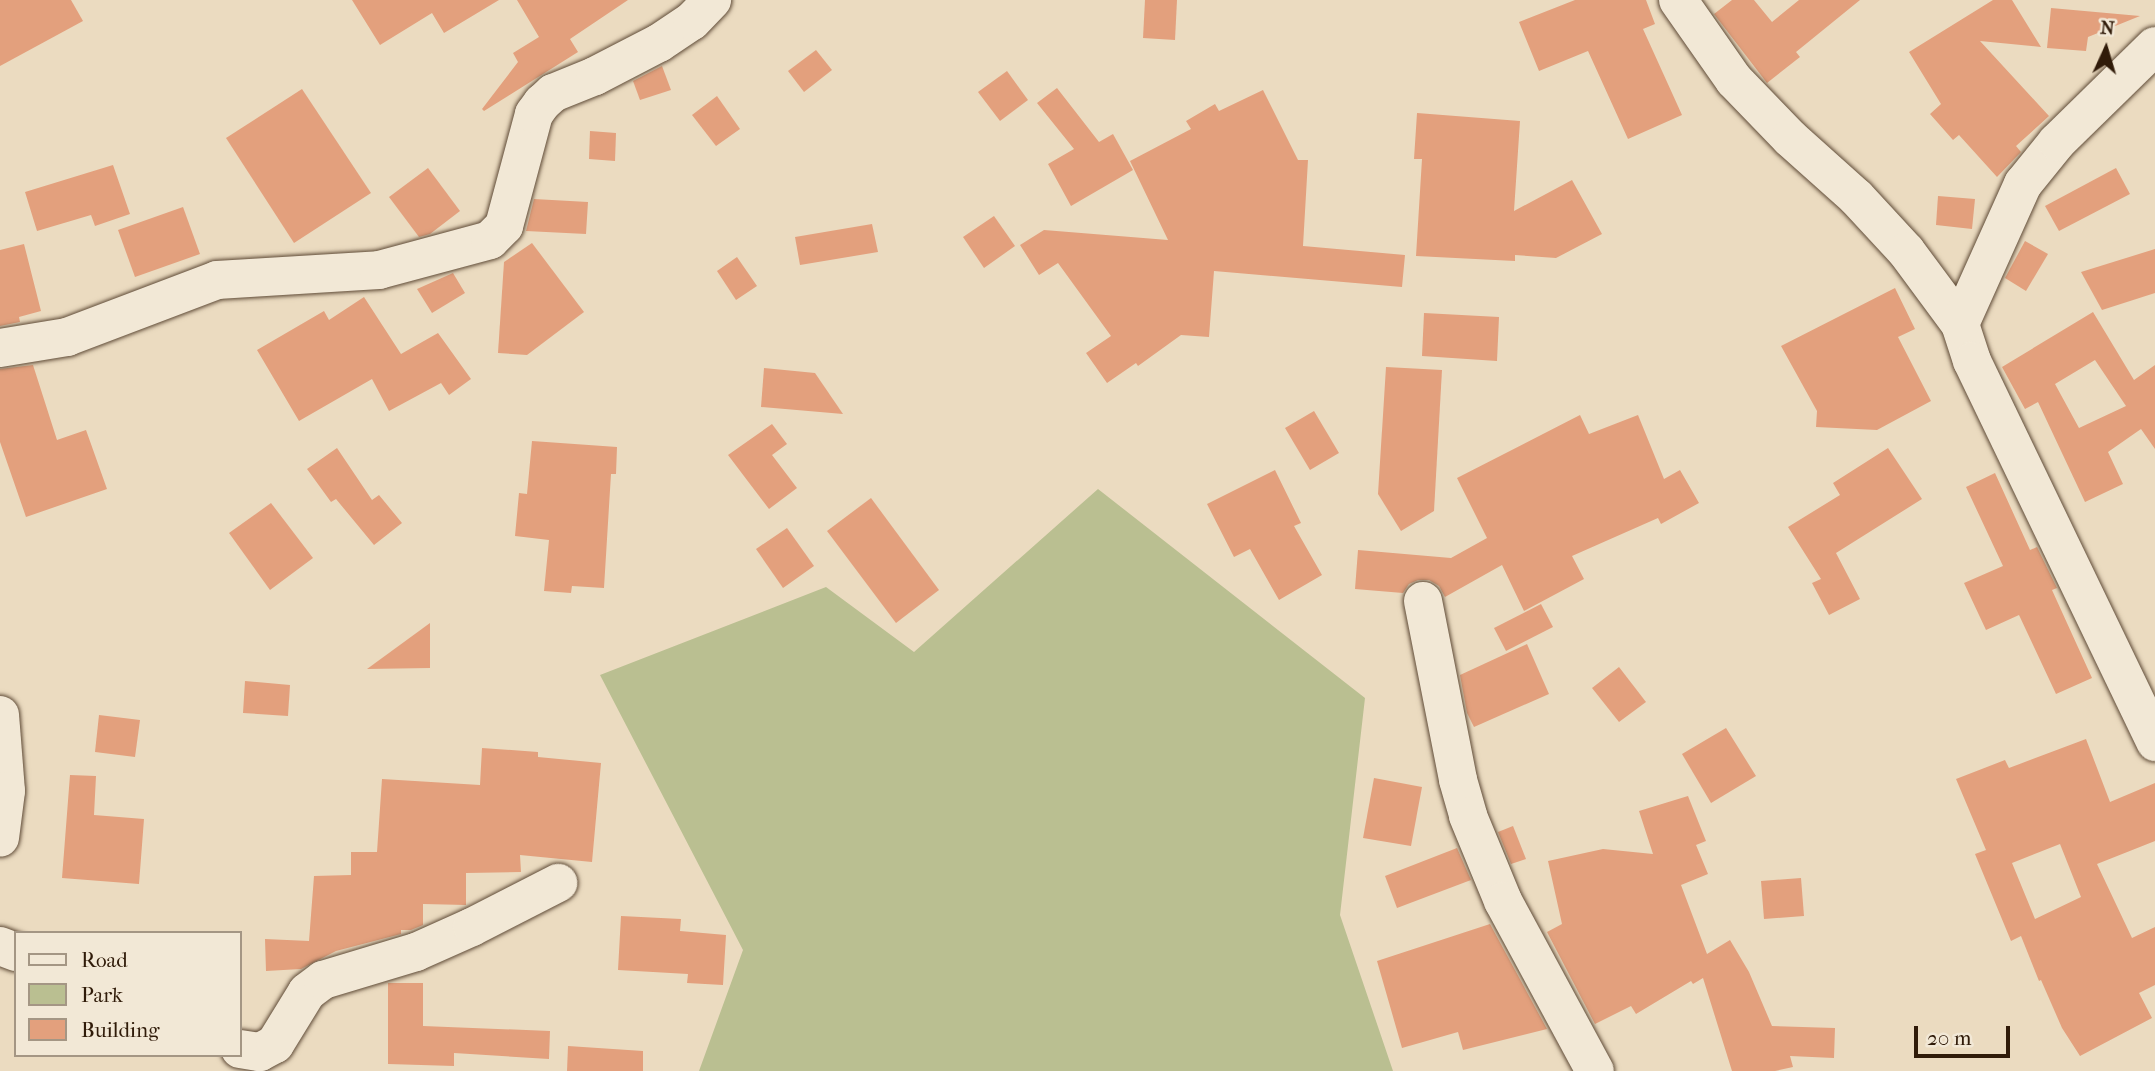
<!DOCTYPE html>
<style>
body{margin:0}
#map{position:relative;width:2155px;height:1071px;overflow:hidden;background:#ebdbc0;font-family:"IM FELL French Canon",serif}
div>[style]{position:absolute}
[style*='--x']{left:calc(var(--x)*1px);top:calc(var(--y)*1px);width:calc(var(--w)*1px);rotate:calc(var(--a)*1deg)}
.green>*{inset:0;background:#babf91}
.building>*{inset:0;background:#e3a07d}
.roads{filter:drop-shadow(0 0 2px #5f4b37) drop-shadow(0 0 2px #5f4b37)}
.minor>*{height:38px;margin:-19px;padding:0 19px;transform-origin:19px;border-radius:19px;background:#f2e8d6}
span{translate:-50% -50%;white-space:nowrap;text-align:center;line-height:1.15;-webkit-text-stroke:5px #f2e8d6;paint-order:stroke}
.legend{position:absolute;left:14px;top:931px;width:228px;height:126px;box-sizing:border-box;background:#f2e8d6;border:2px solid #a49684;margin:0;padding:9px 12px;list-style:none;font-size:21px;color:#301b09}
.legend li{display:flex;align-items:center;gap:14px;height:35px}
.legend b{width:35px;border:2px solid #a49684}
.north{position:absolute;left:2071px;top:14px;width:70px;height:70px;-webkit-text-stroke:5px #f2e8d6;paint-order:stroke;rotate:4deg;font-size:19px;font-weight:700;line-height:28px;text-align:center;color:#301b09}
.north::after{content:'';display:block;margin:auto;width:24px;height:32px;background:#301b09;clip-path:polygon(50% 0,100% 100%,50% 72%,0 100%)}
.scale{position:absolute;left:1914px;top:1026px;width:96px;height:32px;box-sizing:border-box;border:4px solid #301b09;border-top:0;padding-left:9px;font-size:21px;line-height:24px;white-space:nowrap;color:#301b09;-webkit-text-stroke:5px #f2e8d6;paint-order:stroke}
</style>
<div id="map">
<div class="green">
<div style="clip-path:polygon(1098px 489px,1365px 698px,1340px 915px,1393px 1071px,699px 1071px,743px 950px,600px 675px,826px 587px,914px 652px)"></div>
</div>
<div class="building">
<div style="clip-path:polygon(0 0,71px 0,83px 21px,0 66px)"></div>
<div style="clip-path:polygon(352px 0,499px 0,444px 33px,432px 13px,380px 45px)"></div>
<div style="clip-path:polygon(517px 0,628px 0,570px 39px,578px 52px,484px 111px,482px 109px,518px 62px,513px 53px,539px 37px)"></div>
<div style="clip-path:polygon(1145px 0,1177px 0,1175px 40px,1143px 38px)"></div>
<div style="clip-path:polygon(1575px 0,1646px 0,1655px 24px,1643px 29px,1682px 115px,1628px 139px,1588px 51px,1539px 71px,1519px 22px)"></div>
<div style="clip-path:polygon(1732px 0,1754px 0,1772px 22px,1799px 0,1860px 0,1796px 52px,1800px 57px,1767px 83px,1714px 14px)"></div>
<div style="clip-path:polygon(1993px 0,2012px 0,2041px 47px,1980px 41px,2049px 116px,2016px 146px,2021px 152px,1997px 177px,1959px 135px,1953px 140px,1930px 114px,1941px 104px,1909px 52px)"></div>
<div style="clip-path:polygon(2051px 8px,2140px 16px,2088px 37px,2086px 51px,2047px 48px)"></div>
<div style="clip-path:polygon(816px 50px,832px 70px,804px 92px,788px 71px)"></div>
<div style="clip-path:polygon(662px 66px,671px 90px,640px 100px,633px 81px)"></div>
<div style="clip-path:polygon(1007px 71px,1028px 100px,1000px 121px,978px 92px)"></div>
<div style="clip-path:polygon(1057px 88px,1099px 142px,1113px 134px,1133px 170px,1071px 206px,1048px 164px,1074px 149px,1037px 103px)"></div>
<div style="clip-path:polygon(302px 89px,371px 193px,294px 243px,226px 138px)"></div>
<div style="clip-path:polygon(1263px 90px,1298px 160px,1308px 160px,1303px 246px,1405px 255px,1402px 287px,1214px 271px,1209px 337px,1181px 335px,1138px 366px,1136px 363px,1107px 383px,1086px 353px,1111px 336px,1058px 263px,1039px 275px,1020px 245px,1044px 230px,1168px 240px,1130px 161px,1191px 129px,1186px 121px,1215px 104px,1219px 111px)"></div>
<div style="clip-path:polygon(717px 96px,740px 129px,716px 146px,692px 115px)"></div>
<div style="clip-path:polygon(1417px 113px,1520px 121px,1514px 211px,1572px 180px,1602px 234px,1556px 258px,1515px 255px,1515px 261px,1416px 256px,1422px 159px,1414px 159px)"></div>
<div style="clip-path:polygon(590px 131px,616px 133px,615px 161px,589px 159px)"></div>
<div style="clip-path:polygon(113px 165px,130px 214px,95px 226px,91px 215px,37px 231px,25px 192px)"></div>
<div style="clip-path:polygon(428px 168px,460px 211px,430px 234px,419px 237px,389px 197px)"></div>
<div style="clip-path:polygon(2116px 168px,2130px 194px,2059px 231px,2045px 206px)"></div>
<div style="clip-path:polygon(1938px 196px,1975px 199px,1972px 229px,1936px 225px)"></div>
<div style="clip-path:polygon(534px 199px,588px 202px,586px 234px,526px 231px)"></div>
<div style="clip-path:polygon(183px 207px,200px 254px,135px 277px,118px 230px)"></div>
<div style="clip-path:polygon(994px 216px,1015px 246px,984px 268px,963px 237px)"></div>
<div style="clip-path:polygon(872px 224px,878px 252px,800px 265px,795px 237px)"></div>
<div style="clip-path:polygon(2025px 241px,2048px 254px,2026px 291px,2005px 278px)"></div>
<div style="clip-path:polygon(532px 243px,584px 312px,527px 355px,498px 353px,504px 262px)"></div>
<div style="clip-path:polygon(24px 244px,41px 311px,19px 317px,20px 322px,0 326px,0 250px)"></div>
<div style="clip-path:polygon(2155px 249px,2155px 293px,2102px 310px,2081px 272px)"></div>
<div style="clip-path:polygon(737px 257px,757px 286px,736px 300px,717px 271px)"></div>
<div style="clip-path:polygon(453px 273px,465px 293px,432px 313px,417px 289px)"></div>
<div style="clip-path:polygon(1895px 288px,1915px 329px,1898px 337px,1931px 401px,1877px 430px,1816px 427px,1817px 411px,1781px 346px)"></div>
<div style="clip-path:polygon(364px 297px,401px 354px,438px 333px,471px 379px,449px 395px,441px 383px,389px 411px,372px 379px,299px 421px,257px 350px,324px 311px,329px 320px)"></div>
<div style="clip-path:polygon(evenodd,2093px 312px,2134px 380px,2155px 365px,2155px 449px,2141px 429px,2108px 452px,2123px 484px,2085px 502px,2038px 402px,2025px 409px,2002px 367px,2093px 312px,2095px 360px,2126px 406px,2079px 428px,2055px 384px,2095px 360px)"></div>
<div style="clip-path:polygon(1424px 313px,1499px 317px,1497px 361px,1422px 356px)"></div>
<div style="clip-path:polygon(33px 365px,57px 440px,86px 430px,107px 489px,26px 517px,0 442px,0 369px)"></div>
<div style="clip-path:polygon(1386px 367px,1442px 370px,1434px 511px,1401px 531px,1378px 494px)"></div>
<div style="clip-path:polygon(764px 368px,815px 373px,843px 414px,761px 407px)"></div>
<div style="clip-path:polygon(1314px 411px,1339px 453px,1310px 470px,1285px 428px)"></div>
<div style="clip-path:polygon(1580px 415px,1589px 434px,1638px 415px,1664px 479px,1680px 470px,1699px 503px,1661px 524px,1658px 518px,1572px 556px,1584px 579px,1524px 611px,1502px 565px,1445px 597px,1439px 586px,1429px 580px,1418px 580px,1409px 584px,1403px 593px,1355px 589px,1358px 550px,1451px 558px,1487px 538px,1457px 478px)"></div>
<div style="clip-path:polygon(772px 424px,787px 444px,772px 455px,797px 488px,769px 509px,728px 455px)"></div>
<div style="clip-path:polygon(532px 441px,617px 447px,616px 474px,611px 474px,604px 588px,572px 586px,571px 593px,544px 591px,549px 540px,515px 536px,519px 493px,527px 494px)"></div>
<div style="clip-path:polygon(337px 448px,372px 500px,379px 495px,402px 523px,374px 545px,336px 499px,331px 502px,307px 469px)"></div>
<div style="clip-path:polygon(1888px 448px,1922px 499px,1836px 553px,1860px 599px,1829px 615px,1812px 583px,1821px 579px,1788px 527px,1840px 495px,1833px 483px)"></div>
<div style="clip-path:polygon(1275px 470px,1301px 523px,1294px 526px,1322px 575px,1279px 600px,1250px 549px,1234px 557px,1207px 504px)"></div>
<div style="clip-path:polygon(1995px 473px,2030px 550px,2037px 547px,2057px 588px,2052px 590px,2092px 678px,2056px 694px,2019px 615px,1986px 630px,1964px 583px,2003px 566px,1966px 487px)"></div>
<div style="clip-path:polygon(871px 498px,939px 590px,896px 623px,827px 531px)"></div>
<div style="clip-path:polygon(271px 503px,313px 558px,270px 590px,229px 533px)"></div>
<div style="clip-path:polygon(787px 528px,814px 566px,783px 588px,756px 549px)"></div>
<div style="clip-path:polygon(1541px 604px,1553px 627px,1506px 651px,1494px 628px)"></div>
<div style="clip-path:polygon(430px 623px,430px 668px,367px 669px)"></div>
<div style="clip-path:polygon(1527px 644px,1549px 694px,1474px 727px,1467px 713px,1460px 675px)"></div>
<div style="clip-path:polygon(1619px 667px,1646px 702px,1619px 722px,1592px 688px)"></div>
<div style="clip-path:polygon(245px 681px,290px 685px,288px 716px,243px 713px)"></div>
<div style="clip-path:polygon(99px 715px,140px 720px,135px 757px,95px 752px)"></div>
<div style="clip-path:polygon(1726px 728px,1756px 776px,1711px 803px,1682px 754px)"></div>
<div style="clip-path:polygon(evenodd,2086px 739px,2110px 802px,2155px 783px,2155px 841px,2097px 864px,2132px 938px,2155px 927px,2155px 985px,2139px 993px,2152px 1018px,2080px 1056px,2062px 1028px,2041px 980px,2039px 981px,2021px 936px,2011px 941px,1975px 854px,1986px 850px,1956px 779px,2005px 760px,2009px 768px,2086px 739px,2060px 844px,2081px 897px,2035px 919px,2012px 863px,2060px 844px)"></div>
<div style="clip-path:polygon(482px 748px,538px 752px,538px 757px,601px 763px,592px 862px,520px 855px,521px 872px,466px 873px,466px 905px,423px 904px,423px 925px,411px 930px,401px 930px,401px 934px,336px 951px,301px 969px,266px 971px,265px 939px,309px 941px,314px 876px,351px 875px,351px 852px,377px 852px,382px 779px,480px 785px)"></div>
<div style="clip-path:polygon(70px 775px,96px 776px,94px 815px,144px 819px,139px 884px,62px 878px)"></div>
<div style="clip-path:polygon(1374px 778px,1422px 787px,1411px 846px,1363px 838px)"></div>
<div style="clip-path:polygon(1688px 796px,1706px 841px,1696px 845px,1708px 874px,1681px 885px,1707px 954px,1730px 940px,1749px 972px,1772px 1026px,1835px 1028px,1834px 1058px,1790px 1056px,1793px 1067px,1775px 1071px,1732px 1071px,1703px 978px,1693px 984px,1691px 981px,1636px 1014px,1631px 1006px,1595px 1024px,1547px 932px,1562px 924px,1548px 861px,1603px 849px,1653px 854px,1639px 811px)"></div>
<div style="clip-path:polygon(1513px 826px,1526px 859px,1511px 864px,1498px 832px)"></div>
<div style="clip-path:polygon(1457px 848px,1471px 880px,1397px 908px,1385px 876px)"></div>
<div style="clip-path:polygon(1801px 878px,1804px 916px,1764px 919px,1761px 881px)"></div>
<div style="clip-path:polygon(621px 916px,681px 919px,680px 931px,726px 935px,723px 985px,687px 983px,688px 974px,618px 970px)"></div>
<div style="clip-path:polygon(1490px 924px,1547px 1029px,1463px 1050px,1458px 1032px,1402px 1048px,1377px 961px)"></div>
<div style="clip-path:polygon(388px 983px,423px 983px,423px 1026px,550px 1031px,549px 1059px,454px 1053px,454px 1066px,388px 1064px)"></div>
<div style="clip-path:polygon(568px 1046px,643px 1051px,643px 1071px,567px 1071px)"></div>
</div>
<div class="roads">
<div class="minor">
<div style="--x:1678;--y:0;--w:98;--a:55"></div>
<div style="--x:1734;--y:80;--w:81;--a:46"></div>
<div style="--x:1790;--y:138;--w:89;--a:41.8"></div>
<div style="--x:1856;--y:197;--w:74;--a:47.2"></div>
<div style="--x:1906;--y:251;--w:91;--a:53.5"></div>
<div style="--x:1960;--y:324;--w:39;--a:72"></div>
<div style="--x:1972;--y:361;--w:423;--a:64.3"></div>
<div style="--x:1960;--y:324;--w:154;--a:-65.8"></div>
<div style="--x:2023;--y:184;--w:54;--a:-51"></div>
<div style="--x:2057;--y:142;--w:137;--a:-44.4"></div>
<div style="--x:0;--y:348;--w:68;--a:-9.3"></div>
<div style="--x:67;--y:337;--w:160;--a:-20.8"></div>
<div style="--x:217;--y:280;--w:162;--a:-3.5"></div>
<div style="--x:379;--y:270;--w:115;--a:-15.1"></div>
<div style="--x:490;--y:240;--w:20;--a:-45"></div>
<div style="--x:504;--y:226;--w:116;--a:-75"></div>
<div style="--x:534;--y:114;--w:14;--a:-54"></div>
<div style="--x:542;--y:103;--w:15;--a:-42"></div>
<div style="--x:553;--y:93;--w:45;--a:-22"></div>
<div style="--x:595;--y:76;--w:72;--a:-27.3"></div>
<div style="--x:659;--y:43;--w:40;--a:-34"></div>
<div style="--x:692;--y:21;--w:29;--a:-46"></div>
<div style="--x:1423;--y:601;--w:182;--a:78.9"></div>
<div style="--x:1458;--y:780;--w:37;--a:74"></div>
<div style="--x:1468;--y:816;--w:92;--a:67.6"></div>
<div style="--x:1503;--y:901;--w:193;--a:61.6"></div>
<div style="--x:0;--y:715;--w:76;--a:85.5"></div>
<div style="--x:6;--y:791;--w:47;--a:97.3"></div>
<div style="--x:0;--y:946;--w:17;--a:21"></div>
<div style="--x:240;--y:1049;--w:20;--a:9"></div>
<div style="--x:260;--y:1052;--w:17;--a:-28"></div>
<div style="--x:275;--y:1044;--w:61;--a:-58.4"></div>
<div style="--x:307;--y:992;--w:20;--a:-37"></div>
<div style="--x:323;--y:980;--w:97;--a:-16.8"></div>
<div style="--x:416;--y:952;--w:61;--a:-24.1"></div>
<div style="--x:472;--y:927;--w:97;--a:-27.1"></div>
</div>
</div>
<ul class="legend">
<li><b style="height:9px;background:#f2e8d6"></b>Road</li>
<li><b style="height:19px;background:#babf91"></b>Park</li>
<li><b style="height:19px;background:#e3a07d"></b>Building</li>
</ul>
<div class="north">N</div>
<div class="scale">20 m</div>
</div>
